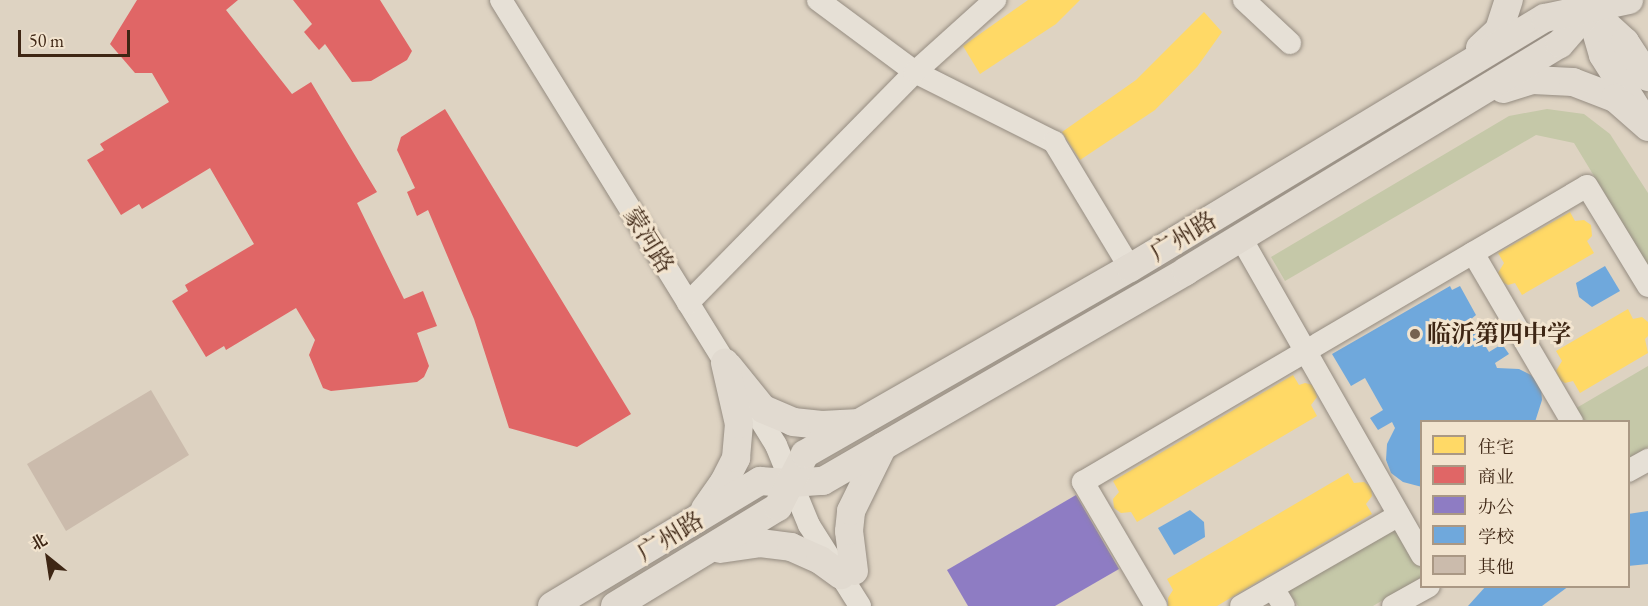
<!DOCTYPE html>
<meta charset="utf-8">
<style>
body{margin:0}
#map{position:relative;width:1648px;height:606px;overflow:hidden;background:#ded3c2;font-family:"EB Garamond","Noto Serif SC",serif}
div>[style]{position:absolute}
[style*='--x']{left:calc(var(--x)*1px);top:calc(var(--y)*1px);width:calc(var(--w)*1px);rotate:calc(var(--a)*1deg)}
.green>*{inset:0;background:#c5c8a8}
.homes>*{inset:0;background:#ffd966}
.shops>*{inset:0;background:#e06666}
.offices>*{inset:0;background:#8e7cc3}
.schools>*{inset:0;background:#6fa8dc}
.building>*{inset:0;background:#cbbbac}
.roads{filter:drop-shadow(0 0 2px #958c81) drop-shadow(0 0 2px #958c81)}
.minor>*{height:22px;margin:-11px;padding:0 11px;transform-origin:11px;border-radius:11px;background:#e6e0d6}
.major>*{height:28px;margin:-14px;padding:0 14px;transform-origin:14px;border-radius:14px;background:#e1dad0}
.dots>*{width:16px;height:16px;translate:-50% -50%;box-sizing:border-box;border:3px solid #f2e4cf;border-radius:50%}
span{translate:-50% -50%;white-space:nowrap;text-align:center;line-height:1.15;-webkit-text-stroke:6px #f2e4cf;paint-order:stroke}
.street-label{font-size:24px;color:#3e2614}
.poi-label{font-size:24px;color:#3e2614;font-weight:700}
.left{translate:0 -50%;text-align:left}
.legend{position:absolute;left:1420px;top:420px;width:210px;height:168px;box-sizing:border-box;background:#f2e4cf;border:2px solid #aa9884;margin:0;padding:8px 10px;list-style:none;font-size:18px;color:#3e2614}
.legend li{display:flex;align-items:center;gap:12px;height:30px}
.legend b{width:30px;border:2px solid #aa9884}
.north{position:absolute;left:18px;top:528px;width:60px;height:60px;-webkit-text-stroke:4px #f2e4cf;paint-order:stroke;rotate:330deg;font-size:16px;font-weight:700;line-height:24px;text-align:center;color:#3e2614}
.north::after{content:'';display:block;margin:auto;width:21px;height:27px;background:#3e2614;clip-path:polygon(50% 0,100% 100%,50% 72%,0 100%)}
.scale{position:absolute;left:18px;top:30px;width:112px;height:27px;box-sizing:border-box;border:3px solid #3e2614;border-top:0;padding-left:8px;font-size:18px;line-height:21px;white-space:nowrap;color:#3e2614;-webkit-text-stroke:4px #f2e4cf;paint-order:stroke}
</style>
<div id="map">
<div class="green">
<div style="clip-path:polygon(1547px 109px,1584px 114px,1610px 134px,1648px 193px,1648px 265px,1574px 143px,1536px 135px,1285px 281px,1271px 257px,1509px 116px)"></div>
<div style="clip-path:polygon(1648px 366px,1648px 447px,1629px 458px,1628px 422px,1580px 421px,1573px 410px)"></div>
<div style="clip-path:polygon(1390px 529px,1399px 530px,1421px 567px,1420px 578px,1373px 606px,1298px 606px,1289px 592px,1291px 586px)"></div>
</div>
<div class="homes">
<div style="clip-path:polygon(1028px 0,1080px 0,1056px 24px,980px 74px,963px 46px)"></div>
<div style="clip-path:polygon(1204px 12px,1222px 32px,1197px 67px,1155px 110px,1080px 160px,1062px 132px,1136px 80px)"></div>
<div style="clip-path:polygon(1570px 212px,1575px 221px,1584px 220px,1591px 225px,1592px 236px,1587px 241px,1594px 253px,1522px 295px,1515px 283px,1508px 285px,1502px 282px,1498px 273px,1504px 263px,1498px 253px)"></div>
<div style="clip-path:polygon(1628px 309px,1633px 319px,1642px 317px,1648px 322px,1648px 336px,1645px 339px,1648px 353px,1580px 393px,1573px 381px,1565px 383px,1560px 380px,1556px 371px,1562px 361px,1556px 351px)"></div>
<div style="clip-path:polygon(1293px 375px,1299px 385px,1305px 383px,1313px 385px,1317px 397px,1311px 405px,1317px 416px,1137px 522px,1131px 512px,1121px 513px,1114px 508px,1113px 499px,1119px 492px,1113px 481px)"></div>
<div style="clip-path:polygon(1348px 473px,1354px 483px,1364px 482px,1371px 487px,1372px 496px,1366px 504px,1372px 514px,1217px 606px,1168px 606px,1168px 598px,1173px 590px,1167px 579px)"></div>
</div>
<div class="shops">
<div style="clip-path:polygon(137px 0,238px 0,226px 10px,292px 94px,311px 82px,377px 192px,357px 203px,404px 299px,423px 291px,437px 326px,417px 333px,429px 366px,424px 377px,417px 382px,331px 391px,323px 388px,309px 355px,315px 340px,296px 308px,226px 350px,224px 346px,206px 357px,172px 301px,188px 291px,185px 285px,254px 244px,210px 168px,142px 209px,139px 204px,121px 215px,87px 160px,104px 150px,100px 144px,169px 102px,152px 73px,135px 73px,110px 44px)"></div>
<div style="clip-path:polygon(293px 0,380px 0,412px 51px,407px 60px,371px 81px,352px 82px,325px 44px,319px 50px,304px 32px,312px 24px)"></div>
<div style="clip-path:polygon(445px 109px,631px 414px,577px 447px,509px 428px,474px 319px,428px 210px,417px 216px,407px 192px,415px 188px,397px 150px,401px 137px)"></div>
</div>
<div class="offices">
<div style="clip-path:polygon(1076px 495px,1119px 569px,1055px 606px,968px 606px,947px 570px)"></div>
</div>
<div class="schools">
<div style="clip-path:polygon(1605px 266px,1620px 291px,1592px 307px,1579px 297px,1576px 283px)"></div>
<div style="clip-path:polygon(1450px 286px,1452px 290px,1460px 286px,1476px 315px,1470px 320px,1489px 352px,1502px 344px,1509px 354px,1495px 363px,1497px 368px,1519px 369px,1531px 375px,1541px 386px,1542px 400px,1535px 422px,1422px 422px,1422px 487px,1403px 482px,1391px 473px,1386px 460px,1387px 444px,1395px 428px,1392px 422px,1378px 430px,1370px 418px,1383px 410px,1365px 378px,1351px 386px,1332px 354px)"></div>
<div style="clip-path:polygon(1190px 510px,1204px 522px,1205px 537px,1174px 555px,1158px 528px)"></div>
<div style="clip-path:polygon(1648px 511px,1648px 564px,1628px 566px,1628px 514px)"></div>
<div style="clip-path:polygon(1486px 586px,1569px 586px,1542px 606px,1468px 606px)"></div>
</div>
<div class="building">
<div style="clip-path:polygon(151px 390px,189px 455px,66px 531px,27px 464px)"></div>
</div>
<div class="roads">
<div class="minor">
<div style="--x:501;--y:0;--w:523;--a:58.28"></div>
<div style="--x:776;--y:445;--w:87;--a:67.6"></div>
<div style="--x:809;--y:525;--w:96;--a:57.8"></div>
<div style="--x:818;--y:0;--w:121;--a:36.6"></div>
<div style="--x:915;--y:72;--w:156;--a:26.7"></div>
<div style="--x:1054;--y:142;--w:147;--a:58.9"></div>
<div style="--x:1244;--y:0;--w:63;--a:43.1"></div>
<div style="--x:1241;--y:238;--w:365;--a:60.3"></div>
<div style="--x:1473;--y:253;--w:196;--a:59.6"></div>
<div style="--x:688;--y:303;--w:324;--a:-45.5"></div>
<div style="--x:915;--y:72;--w:108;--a:-42"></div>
<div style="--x:1628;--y:471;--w:23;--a:-29"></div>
<div style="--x:1273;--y:588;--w:21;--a:59"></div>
<div style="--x:1156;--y:606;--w:144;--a:-120.5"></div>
<div style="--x:1083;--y:482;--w:584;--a:-30.43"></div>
<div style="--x:1587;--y:186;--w:117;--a:58.6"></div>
<div style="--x:1241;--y:606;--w:182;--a:-29.9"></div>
<div style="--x:1393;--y:606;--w:41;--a:-29.1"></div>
</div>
<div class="major">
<div style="--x:1587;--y:0;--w:57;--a:73.8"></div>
<div style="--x:1603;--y:55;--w:64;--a:57.8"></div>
<div style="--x:1589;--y:9;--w:49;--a:42.5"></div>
<div style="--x:1625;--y:42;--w:42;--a:56.7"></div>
<div style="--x:1480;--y:48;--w:26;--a:-43"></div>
<div style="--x:1499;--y:30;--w:32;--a:-72"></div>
<div style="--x:1503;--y:89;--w:31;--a:-17"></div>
<div style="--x:1533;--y:80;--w:40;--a:2.9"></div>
<div style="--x:1573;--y:82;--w:45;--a:20.9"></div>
<div style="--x:1615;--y:98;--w:44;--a:41.3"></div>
<div style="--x:729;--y:367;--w:54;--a:51"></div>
<div style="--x:763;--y:409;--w:33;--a:23"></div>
<div style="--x:793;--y:422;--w:29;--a:6"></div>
<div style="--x:822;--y:425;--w:33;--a:-3"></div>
<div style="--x:705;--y:509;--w:33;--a:-55"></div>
<div style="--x:724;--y:482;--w:27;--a:-63"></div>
<div style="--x:736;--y:458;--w:34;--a:-85"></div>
<div style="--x:739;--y:424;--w:63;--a:-102.9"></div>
<div style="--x:720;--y:549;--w:40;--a:-8.5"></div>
<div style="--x:760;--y:543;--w:31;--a:7"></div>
<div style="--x:791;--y:547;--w:32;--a:24"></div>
<div style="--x:820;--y:560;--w:26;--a:36"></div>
<div style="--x:854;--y:571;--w:40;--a:-97.1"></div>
<div style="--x:849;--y:531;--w:20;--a:-84"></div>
<div style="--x:851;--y:511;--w:72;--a:-63.8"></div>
<div style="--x:552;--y:606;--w:243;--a:-31"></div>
<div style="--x:760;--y:481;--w:32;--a:4"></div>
<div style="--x:792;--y:483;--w:31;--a:-4"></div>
<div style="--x:823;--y:481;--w:419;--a:-30"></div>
<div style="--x:1186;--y:271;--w:437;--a:-31.3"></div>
<div style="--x:1560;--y:44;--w:58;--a:-49.2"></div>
<div style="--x:615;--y:606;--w:191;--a:-31.3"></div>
<div style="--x:778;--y:507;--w:59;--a:-63"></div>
<div style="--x:805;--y:454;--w:374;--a:-29.8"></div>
<div style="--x:1130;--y:268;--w:484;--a:-31.1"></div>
<div style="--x:1545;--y:18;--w:86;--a:-12.1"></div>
</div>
</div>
<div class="dots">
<div style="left:1415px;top:334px;background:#766351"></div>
</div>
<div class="street-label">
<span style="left:1183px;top:236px;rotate:-31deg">广州路</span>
<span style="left:649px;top:240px;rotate:58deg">蒙河路</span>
<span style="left:670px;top:536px;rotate:-31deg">广州路</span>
</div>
<div class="poi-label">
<span class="left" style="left:1427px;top:334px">临沂第四中学</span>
</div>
<ul class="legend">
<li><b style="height:16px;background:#ffd966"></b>住宅</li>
<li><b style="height:16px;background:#e06666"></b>商业</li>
<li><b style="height:16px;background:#8e7cc3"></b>办公</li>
<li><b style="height:16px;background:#6fa8dc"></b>学校</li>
<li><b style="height:16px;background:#cbbbac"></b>其他</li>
</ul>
<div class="north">北</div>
<div class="scale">50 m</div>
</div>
